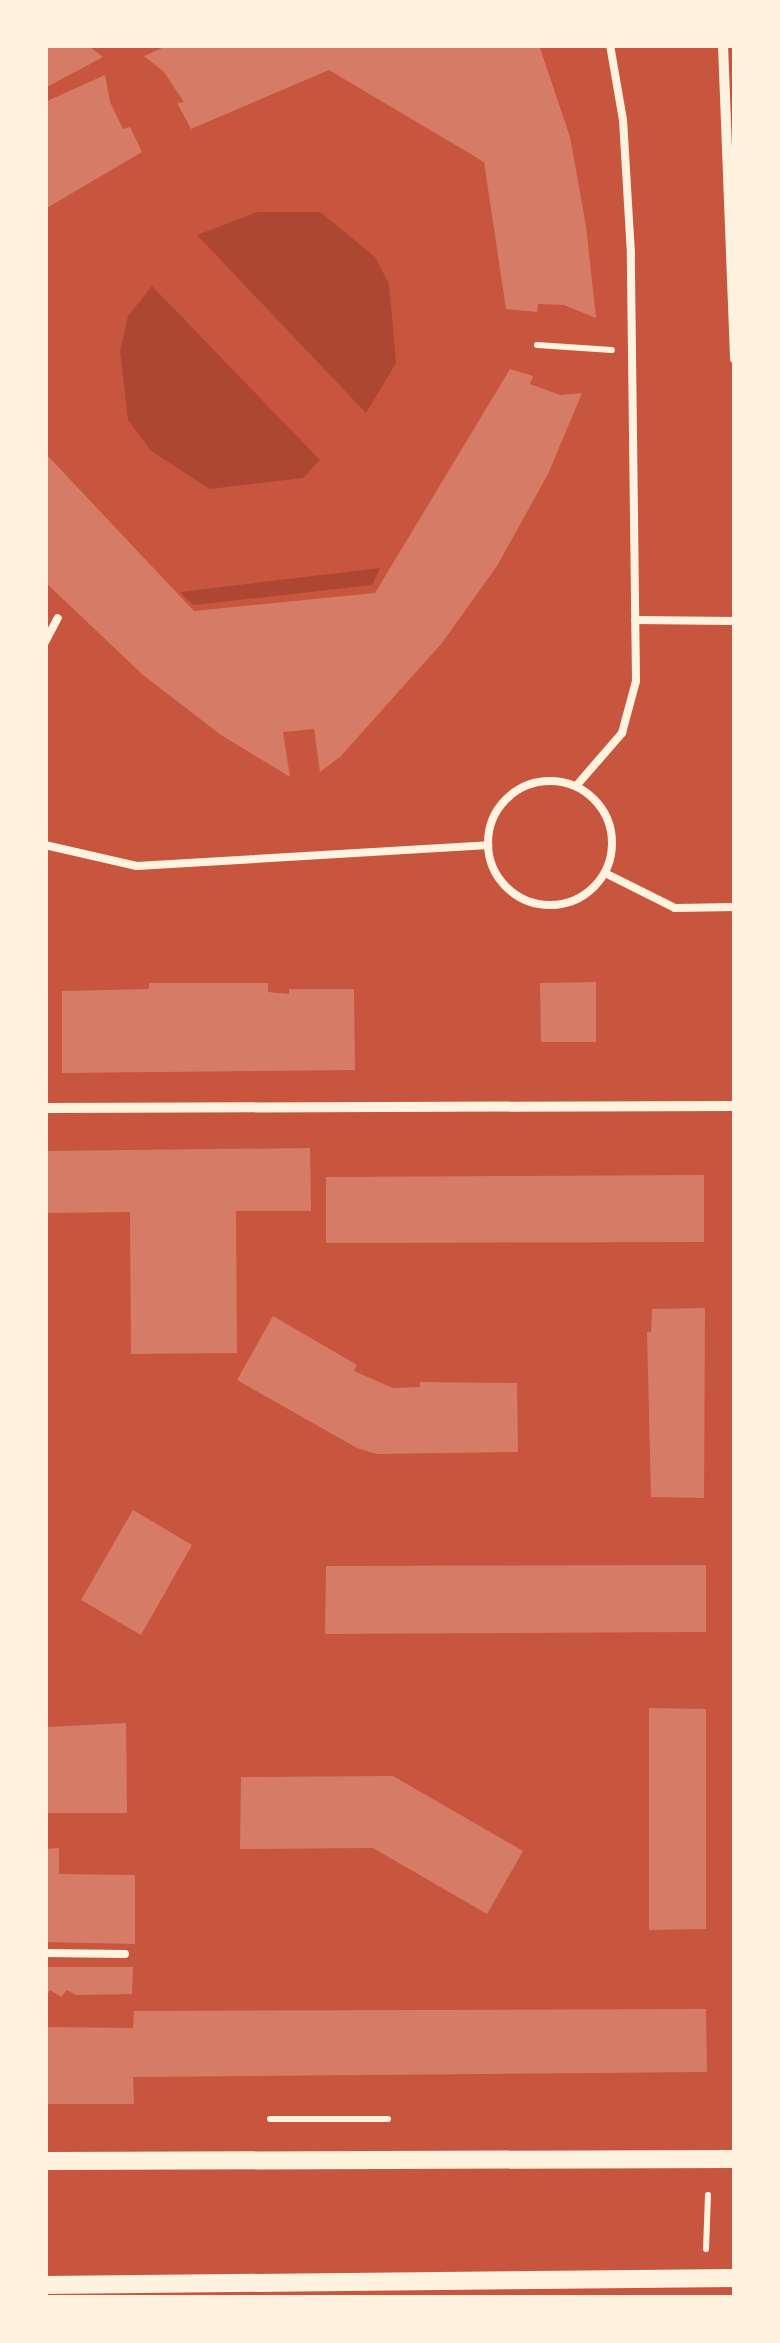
<!DOCTYPE html>
<style>
body{margin:0}
#map{position:relative;width:780px;height:2343px;overflow:hidden;background:#c8553d;font-family:"Exo 2",sans-serif}
div>[style]{position:absolute}
[style*='--x']{left:calc(var(--x)*1px);top:calc(var(--y)*1px);width:calc(var(--w)*1px);rotate:calc(var(--a)*1deg)}
.green>*{inset:0;background:#ae4732}
.building>*{inset:0;background:#d67c66}
.path>*{height:6px;margin:-3px;padding:0 3px;transform-origin:3px;border-radius:3px;background:#fff3e0}
.service>*{height:8px;margin:-4px;padding:0 4px;transform-origin:4px;border-radius:4px;background:#fff3e0}
.service>.ring{margin:-4px;padding:0;box-sizing:content-box;background:none;border:8px solid #fff3e0;border-radius:50%}
.minor>*{height:10px;margin:-5px;padding:0 5px;transform-origin:5px;border-radius:5px;background:#fff3e0}
.tertiary>*{height:18px;margin:-9px;padding:0 9px;transform-origin:9px;border-radius:9px;background:#fff3e0}
span{translate:-50% -50%;white-space:nowrap;text-align:center;line-height:1.15;-webkit-text-stroke:10px #fff3e0;paint-order:stroke}
.frame{position:absolute;inset:0;border:48px solid #fff3e0;pointer-events:none}
</style>
<div id="map">
<div class="green">
<div style="clip-path:polygon(258px 212px,320px 212px,375px 257px,389px 284px,396px 363px,366px 413px,197px 235px)"></div>
<div style="clip-path:polygon(152px 286px,320px 460px,303px 478px,210px 489px,151px 451px,128px 420px,120px 351px,128px 316px)"></div>
<div style="clip-path:polygon(380px 568px,372px 585px,193px 605px,180px 592px)"></div>
</div>
<div class="building">
<div style="clip-path:polygon(45px 45px,87px 45px,103px 57px,45px 88px)"></div>
<div style="clip-path:polygon(169px 45px,539px 45px,570px 137px,586px 226px,596px 318px,564px 305px,538px 304px,537px 312px,506px 309px,484px 162px,329px 70px,191px 129px,177px 103px,184px 102px,164px 72px,144px 56px)"></div>
<div style="clip-path:polygon(105px 75px,110px 102px,123px 129px,130px 127px,142px 152px,45px 209px,45px 102px)"></div>
<div style="clip-path:polygon(510px 369px,533px 376px,530px 384px,560px 395px,582px 393px,548px 474px,497px 566px,442px 643px,340px 757px,320px 772px,314px 729px,283px 732px,290px 777px,221px 735px,143px 675px,45px 582px,45px 453px,194px 611px,375px 593px)"></div>
<div style="clip-path:polygon(596px 982px,596px 1042px,541px 1042px,540px 983px)"></div>
<div style="clip-path:polygon(149px 983px,268px 983px,268px 992px,289px 994px,289px 989px,354px 989px,355px 1070px,62px 1073px,62px 991px,149px 989px)"></div>
<div style="clip-path:polygon(310px 1148px,311px 1211px,236px 1211px,237px 1353px,131px 1354px,130px 1212px,45px 1213px,45px 1151px)"></div>
<div style="clip-path:polygon(704px 1175px,704px 1242px,326px 1243px,326px 1177px)"></div>
<div style="clip-path:polygon(705px 1308px,704px 1498px,651px 1497px,647px 1332px,651px 1332px,652px 1309px)"></div>
<div style="clip-path:polygon(273px 1316px,357px 1365px,354px 1371px,393px 1388px,420px 1387px,420px 1382px,517px 1383px,518px 1452px,377px 1454px,357px 1448px,237px 1380px)"></div>
<div style="clip-path:polygon(133px 1510px,192px 1545px,141px 1635px,81px 1600px)"></div>
<div style="clip-path:polygon(706px 1565px,706px 1632px,325px 1634px,326px 1566px)"></div>
<div style="clip-path:polygon(649px 1708px,706px 1709px,706px 1929px,649px 1930px)"></div>
<div style="clip-path:polygon(126px 1723px,127px 1813px,45px 1813px,45px 1727px)"></div>
<div style="clip-path:polygon(393px 1776px,523px 1851px,487px 1914px,373px 1848px,240px 1849px,241px 1777px)"></div>
<div style="clip-path:polygon(59px 1848px,59px 1874px,135px 1875px,135px 1944px,45px 1942px,45px 1849px)"></div>
<div style="clip-path:polygon(45px 1967px,133px 1967px,132px 1994px,76px 1995px,67px 1990px,61px 1997px,50px 1990px,45px 1998px)"></div>
<div style="clip-path:polygon(706px 2009px,707px 2072px,133px 2077px,134px 2104px,45px 2104px,45px 2027px,133px 2028px,134px 2011px)"></div>
</div>
<div class="path">
<div style="--x:537;--y:345;--w:75;--a:3.8"></div>
<div style="--x:270;--y:2119;--w:118;--a:0"></div>
<div style="--x:706;--y:2249;--w:54;--a:-87.9"></div>
</div>
<div class="service">
<div style="--x:635;--y:620;--w:100;--a:0.6"></div>
<div style="--x:45;--y:642;--w:27;--a:-62"></div>
<div class="ring" style="left:488px;top:781px;width:116px;height:116px"></div>
<div style="--x:577;--y:785;--w:69;--a:-49.1"></div>
<div style="--x:622;--y:733;--w:54;--a:-74.9"></div>
<div style="--x:636;--y:681;--w:427;--a:-90.7"></div>
<div style="--x:631;--y:254;--w:134;--a:-93.4"></div>
<div style="--x:623;--y:120;--w:76;--a:-99.8"></div>
<div style="--x:45;--y:845;--w:94;--a:12.9"></div>
<div style="--x:137;--y:866;--w:352;--a:-3.4"></div>
<div style="--x:605;--y:873;--w:78;--a:26.6"></div>
<div style="--x:675;--y:908;--w:60;--a:-1"></div>
<div style="--x:45;--y:1953;--w:80;--a:0.7"></div>
</div>
<div class="minor">
<div style="--x:723;--y:45;--w:314;--a:87.8"></div>
<div style="--x:45;--y:1108;--w:690;--a:-0.17"></div>
</div>
<div class="tertiary">
<div style="--x:45;--y:2161;--w:690;--a:-0.17"></div>
<div style="--x:45;--y:2285;--w:690;--a:-0.58"></div>
</div>
<div class="frame"></div>
</div>
